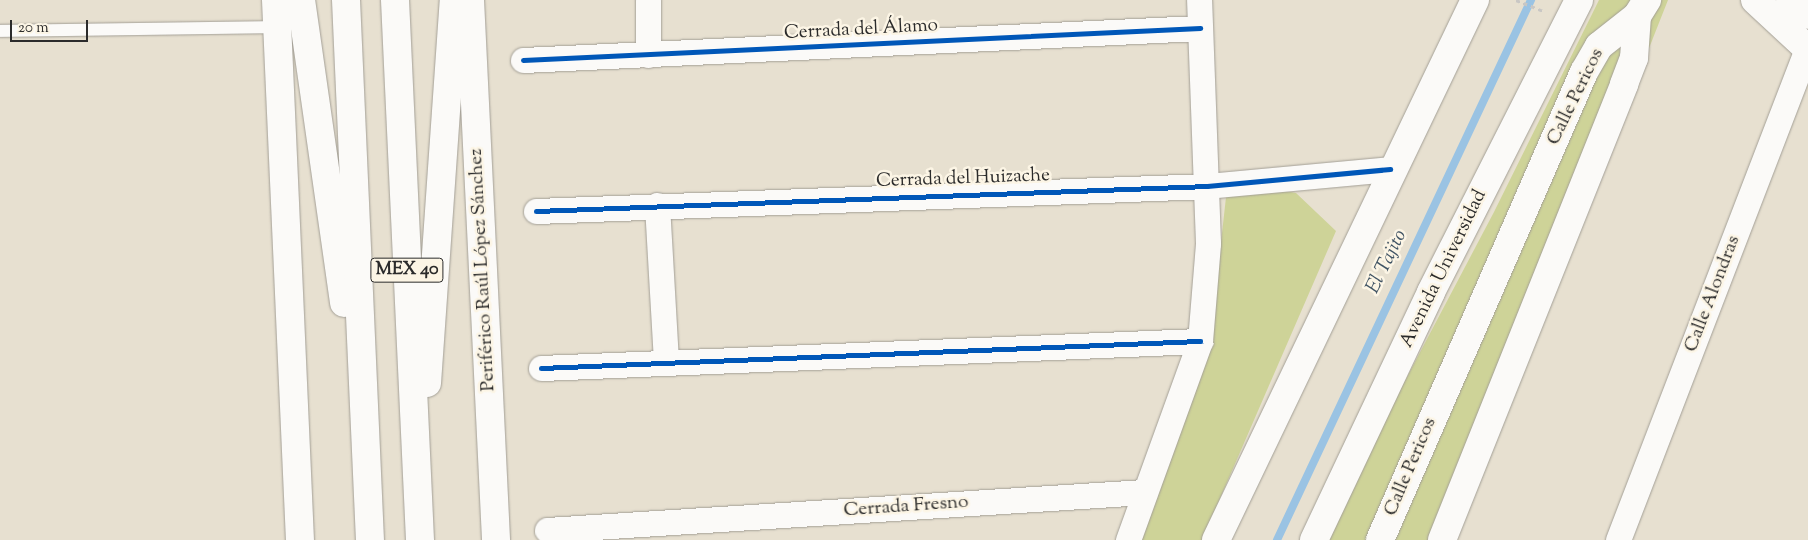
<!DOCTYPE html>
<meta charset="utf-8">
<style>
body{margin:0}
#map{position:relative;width:1808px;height:540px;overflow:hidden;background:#e7e0d0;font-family:"Sorts Mill Goudy",serif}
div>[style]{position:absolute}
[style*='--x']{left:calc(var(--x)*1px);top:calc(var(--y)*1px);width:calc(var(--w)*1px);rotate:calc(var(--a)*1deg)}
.green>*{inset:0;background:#ced398}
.stream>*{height:8px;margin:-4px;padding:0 4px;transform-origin:4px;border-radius:4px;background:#9ac3e3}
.path>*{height:3px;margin-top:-1.5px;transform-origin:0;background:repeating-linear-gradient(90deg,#c9c7c4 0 4px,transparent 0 8px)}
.roads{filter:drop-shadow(0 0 1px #a39f96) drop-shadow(0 0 1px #a39f96)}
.service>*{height:12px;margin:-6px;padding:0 6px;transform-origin:6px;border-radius:6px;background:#fbfaf8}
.minor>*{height:25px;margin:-12.5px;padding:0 12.5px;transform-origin:12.5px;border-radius:12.5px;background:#fbfaf8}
.tertiary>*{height:28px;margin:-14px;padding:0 14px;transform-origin:14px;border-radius:14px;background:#fbfaf8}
.secondary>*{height:28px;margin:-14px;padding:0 14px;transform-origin:14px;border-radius:14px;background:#fbfaf8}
.motorway>*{height:28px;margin:-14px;padding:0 14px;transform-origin:14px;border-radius:14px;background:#fbfaf8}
.cycleway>*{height:5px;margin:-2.5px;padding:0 2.5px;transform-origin:2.5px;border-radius:2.5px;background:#0057b8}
span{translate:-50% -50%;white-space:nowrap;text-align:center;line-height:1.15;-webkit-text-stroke:5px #fcf5e5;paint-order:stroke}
.shield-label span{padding:1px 4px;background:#fcf5e5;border:1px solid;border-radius:4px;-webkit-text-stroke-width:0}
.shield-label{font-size:18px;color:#2b2b2b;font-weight:700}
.street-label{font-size:19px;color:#2b2b2b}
.water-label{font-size:20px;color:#425565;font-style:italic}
.scale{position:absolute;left:10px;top:20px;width:78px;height:22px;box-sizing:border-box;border:2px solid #2b2b2b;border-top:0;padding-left:6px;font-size:15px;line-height:18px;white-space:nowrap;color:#2b2b2b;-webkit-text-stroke:4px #fcf5e5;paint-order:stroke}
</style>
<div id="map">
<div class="green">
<div style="clip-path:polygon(1599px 0,1668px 0,1455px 540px,1321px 540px,1494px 212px)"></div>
<div style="clip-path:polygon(1254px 185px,1296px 193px,1336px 231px,1202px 540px,1136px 540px,1212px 324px,1227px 188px)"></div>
</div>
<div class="stream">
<div style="--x:1277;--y:540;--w:597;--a:-64.81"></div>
</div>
<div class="path">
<div style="--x:1516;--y:0;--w:29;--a:22"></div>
</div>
<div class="roads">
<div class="service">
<div style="--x:0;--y:31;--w:276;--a:-0.8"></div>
</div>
<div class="minor">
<div style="--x:648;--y:0;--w:55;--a:90"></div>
<div style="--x:523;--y:60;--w:678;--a:-2.71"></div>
<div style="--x:657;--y:205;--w:154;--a:86.7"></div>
<div style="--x:536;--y:211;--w:671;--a:-2.13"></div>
<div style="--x:1207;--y:186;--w:184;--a:-5.3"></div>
<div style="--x:541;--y:368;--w:660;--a:-2.35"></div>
<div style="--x:547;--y:530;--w:599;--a:-3.64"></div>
<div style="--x:1128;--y:540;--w:212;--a:-70.1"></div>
<div style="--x:1200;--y:341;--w:98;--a:-85.3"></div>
<div style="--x:1208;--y:243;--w:243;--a:-92.1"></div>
<div style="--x:1618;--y:540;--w:526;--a:-68.95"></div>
</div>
<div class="tertiary">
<div style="--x:1755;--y:0;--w:72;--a:42.8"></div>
<div style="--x:1216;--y:540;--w:599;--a:-64.38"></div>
<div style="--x:1314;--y:540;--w:274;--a:-64.7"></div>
<div style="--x:1431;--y:292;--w:327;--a:-63.1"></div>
<div style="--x:1380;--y:540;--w:511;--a:-66.45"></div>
<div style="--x:1584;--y:72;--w:30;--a:-60"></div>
<div style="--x:1599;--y:46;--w:48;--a:-38.3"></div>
<div style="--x:1637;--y:16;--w:19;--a:-58"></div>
<div style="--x:1442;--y:540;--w:491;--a:-68.2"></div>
<div style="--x:1624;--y:84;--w:28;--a:-69"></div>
<div style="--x:1634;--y:58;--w:42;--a:-85.9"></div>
</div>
<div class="secondary">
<div style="--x:276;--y:0;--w:541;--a:87.46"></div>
<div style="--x:470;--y:0;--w:541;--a:87.24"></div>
<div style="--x:1790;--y:0;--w:23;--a:40"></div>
</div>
<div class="motorway">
<div style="--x:301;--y:0;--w:306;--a:81.9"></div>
<div style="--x:346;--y:0;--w:541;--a:87.46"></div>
<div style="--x:395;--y:0;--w:541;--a:87.35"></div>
<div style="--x:427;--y:383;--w:384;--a:-86"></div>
</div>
</div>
<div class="cycleway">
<div style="--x:523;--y:60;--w:678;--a:-2.71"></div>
<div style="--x:536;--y:211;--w:671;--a:-2.13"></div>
<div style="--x:1207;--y:186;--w:184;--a:-5.3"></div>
<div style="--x:541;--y:368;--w:660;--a:-2.35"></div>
</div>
<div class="shield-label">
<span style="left:407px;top:270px">MEX 40</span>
</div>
<div class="street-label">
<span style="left:861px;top:30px;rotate:-3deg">Cerrada del Álamo</span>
<span style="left:1576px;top:97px;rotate:-64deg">Calle Pericos</span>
<span style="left:963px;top:179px;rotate:-2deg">Cerrada del Huizache</span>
<span style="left:1444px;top:269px;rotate:-64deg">Avenida Universidad</span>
<span style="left:483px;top:270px;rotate:-93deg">Periférico Raúl López Sánchez</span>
<span style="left:1713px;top:294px;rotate:-69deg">Calle Alondras</span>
<span style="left:1411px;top:467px;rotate:-67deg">Calle Pericos</span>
<span style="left:906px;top:507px;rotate:-4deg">Cerrada Fresno</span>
</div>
<div class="water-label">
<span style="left:1387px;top:262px;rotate:-64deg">El Tajito</span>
</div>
<div class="scale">20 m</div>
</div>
